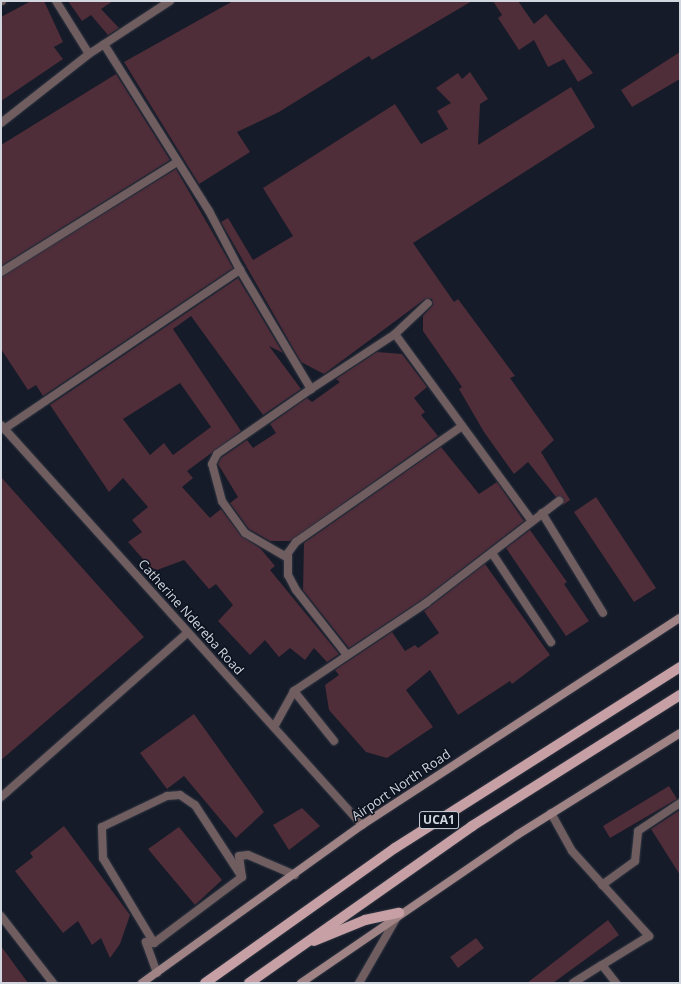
<!DOCTYPE html>
<style>
body{margin:0}
#map{position:relative;width:681px;height:984px;overflow:hidden;background:#151b28;font-family:"Open Sans",sans-serif}
div>[style]{position:absolute}
[style*='--x']{left:calc(var(--x)*1px);top:calc(var(--y)*1px);width:calc(var(--w)*1px);rotate:calc(var(--a)*1deg)}
.building>*{inset:0;background:#4f2d39}
.roads{filter:drop-shadow(0 0 1px #2f3542) drop-shadow(0 0 1px #2f3542)}
.lane>*{height:8px;margin:-4px;padding:0 4px;transform-origin:4px;border-radius:4px;background:#6f5d5f}
.street>*{height:8px;margin:-4px;padding:0 4px;transform-origin:4px;border-radius:4px;background:#6f5d5f}
.secondary>*{height:8px;margin:-4px;padding:0 4px;transform-origin:4px;border-radius:4px;background:#a08385}
.primary>*{height:10px;margin:-5px;padding:0 5px;transform-origin:5px;border-radius:5px;background:#c6a0a4}
span{translate:-50% -50%;white-space:nowrap;text-align:center;line-height:1.15;-webkit-text-stroke:3px #0c121e;paint-order:stroke}
.shield-label span{padding:1px 3px;background:#0c121e;border:1px solid;border-radius:3px;-webkit-text-stroke-width:0}
.shield-label{font-size:12px;color:#d1d6df;font-weight:700}
.street-label{font-size:13px;color:#d1d6df}
.frame{position:absolute;inset:0;border:2px solid #d1d6df;pointer-events:none}
</style>
<div id="map">
<div class="building">
<div style="clip-path:polygon(31px 1px,44px 1px,63px 42px,54px 47px,63px 59px,1px 101px,1px 17px)"></div>
<div style="clip-path:polygon(68px 1px,113px 1px,101px 9px,119px 28px,108px 35px,91px 15px,82px 21px)"></div>
<div style="clip-path:polygon(233px 1px,472px 1px,372px 60px,369px 56px,279px 112px,237px 132px,250px 152px,199px 184px,124px 62px)"></div>
<div style="clip-path:polygon(493px 1px,518px 1px,534px 24px,546px 14px,593px 73px,578px 82px,564px 59px,548px 67px,534px 40px,519px 50px,498px 18px,502px 15px)"></div>
<div style="clip-path:polygon(680px 52px,680px 79px,632px 107px,621px 90px)"></div>
<div style="clip-path:polygon(470px 72px,488px 99px,480px 104px,478px 145px,571px 87px,595px 127px,413px 243px,454px 302px,458px 299px,515px 376px,510px 378px,554px 440px,541px 452px,570px 500px,563px 505px,563px 497px,556px 497px,528px 462px,514px 474px,484px 432px,459px 389px,462px 387px,423px 331px,423px 316px,433px 305px,432px 299px,425px 299px,324px 374px,301px 362px,221px 222px,228px 218px,253px 260px,293px 236px,263px 188px,395px 104px,421px 144px,448px 129px,437px 111px,451px 103px,436px 88px,458px 73px,462px 79px)"></div>
<div style="clip-path:polygon(116px 74px,170px 160px,1px 266px,1px 145px)"></div>
<div style="clip-path:polygon(176px 169px,233px 268px,43px 396px,36px 385px,28px 390px,1px 349px,1px 277px)"></div>
<div style="clip-path:polygon(evenodd,238px 278px,283px 353px,269px 346px,301px 389px,263px 415px,191px 316px,173px 329px,241px 431px,187px 471px,193px 478px,182px 487px,210px 518px,221px 509px,241px 536px,260px 548px,275px 566px,270px 570px,339px 654px,327px 662px,314px 648px,305px 660px,290px 648px,279px 657px,265px 640px,250px 655px,218px 621px,233px 605px,216px 584px,209px 589px,184px 560px,157px 570px,150px 567px,128px 542px,142px 532px,132px 520px,148px 507px,123px 478px,109px 492px,50px 405px,238px 278px,180px 383px,211px 427px,173px 455px,164px 443px,150px 455px,123px 419px,180px 383px)"></div>
<div style="clip-path:polygon(377px 352px,402px 354px,427px 387px,414px 398px,425px 412px,421px 415px,438px 436px,290px 541px,270px 541px,249px 529px,230px 503px,238px 497px,218px 464px,221px 458px,247px 440px,253px 448px,276px 433px,270px 424px,307px 398px,312px 402px,340px 382px,336px 379px)"></div>
<div style="clip-path:polygon(441px 447px,479px 494px,497px 482px,524px 521px,423px 599px,349px 648px,303px 590px,304px 543px)"></div>
<div style="clip-path:polygon(1px 477px,144px 637px,1px 760px)"></div>
<div style="clip-path:polygon(596px 497px,656px 588px,634px 602px,574px 512px)"></div>
<div style="clip-path:polygon(530px 530px,567px 582px,564px 584px,589px 621px,566px 636px,506px 548px)"></div>
<div style="clip-path:polygon(485px 564px,550px 655px,512px 684px,510px 681px,458px 715px,430px 670px,406px 690px,433px 727px,387px 758px,366px 752px,329px 710px,325px 685px,339px 675px,335px 670px,392px 632px,405px 651px,415px 645px,418px 648px,439px 633px,424px 611px)"></div>
<div style="clip-path:polygon(194px 714px,264px 812px,236px 838px,184px 776px,167px 789px,140px 753px)"></div>
<div style="clip-path:polygon(669px 786px,677px 799px,610px 838px,603px 826px)"></div>
<div style="clip-path:polygon(302px 808px,320px 826px,289px 850px,273px 825px)"></div>
<div style="clip-path:polygon(680px 810px,680px 875px,651px 829px)"></div>
<div style="clip-path:polygon(64px 826px,130px 915px,120px 944px,110px 958px,101px 938px,92px 945px,78px 921px,63px 933px,15px 871px,33px 857px,30px 853px)"></div>
<div style="clip-path:polygon(179px 827px,222px 880px,195px 905px,148px 849px)"></div>
<div style="clip-path:polygon(608px 920px,619px 935px,553px 983px,527px 983px)"></div>
<div style="clip-path:polygon(476px 938px,484px 948px,458px 968px,450px 957px)"></div>
<div style="clip-path:polygon(1px 946px,17px 968px,28px 983px,1px 983px)"></div>
</div>
<div class="roads">
<div class="lane">
<div style="--x:542;--y:513;--w:117;--a:58.6"></div>
<div style="--x:492;--y:553;--w:107;--a:56.5"></div>
<div style="--x:294;--y:691;--w:64;--a:51.3"></div>
<div style="--x:1;--y:797;--w:249;--a:-41.4"></div>
<div style="--x:551;--y:813;--w:43;--a:61.1"></div>
<div style="--x:572;--y:851;--w:115;--a:47.8"></div>
<div style="--x:649;--y:936;--w:55;--a:148.3"></div>
<div style="--x:602;--y:965;--w:23;--a:52"></div>
<div style="--x:602;--y:885;--w:41;--a:-36"></div>
<div style="--x:635;--y:861;--w:30;--a:-84"></div>
<div style="--x:638;--y:831;--w:50;--a:-33.7"></div>
<div style="--x:1;--y:916;--w:85;--a:52.2"></div>
<div style="--x:154;--y:943;--w:99;--a:-121"></div>
<div style="--x:103;--y:858;--w:31;--a:-92"></div>
<div style="--x:102;--y:827;--w:72;--a:-25.5"></div>
<div style="--x:167;--y:796;--w:13;--a:-4"></div>
<div style="--x:180;--y:795;--w:18;--a:34"></div>
<div style="--x:195;--y:805;--w:86;--a:56.9"></div>
<div style="--x:157;--y:973;--w:33;--a:-110"></div>
<div style="--x:146;--y:942;--w:8;--a:7"></div>
<div style="--x:154;--y:943;--w:110;--a:-36.9"></div>
<div style="--x:242;--y:877;--w:21;--a:-98"></div>
<div style="--x:239;--y:856;--w:9;--a:-6"></div>
<div style="--x:248;--y:855;--w:51;--a:23.1"></div>
<div style="--x:359;--y:983;--w:76;--a:-60.1"></div>
<div style="--x:573;--y:983;--w:34;--a:-32"></div>
</div>
<div class="street">
<div style="--x:1;--y:1;--w:1;--a:0"></div>
<div style="--x:56;--y:1;--w:62;--a:58.1"></div>
<div style="--x:1;--y:123;--w:112;--a:-38.1"></div>
<div style="--x:89;--y:54;--w:97;--a:-33.2"></div>
<div style="--x:240;--y:270;--w:139;--a:59.2"></div>
<div style="--x:311;--y:389;--w:100;--a:-33.2"></div>
<div style="--x:395;--y:334;--w:230;--a:53.8"></div>
<div style="--x:1;--y:272;--w:208;--a:-32"></div>
<div style="--x:395;--y:334;--w:45;--a:-43.2"></div>
<div style="--x:1;--y:425;--w:539;--a:47.93"></div>
<div style="--x:4;--y:429;--w:285;--a:-34"></div>
<div style="--x:240;--y:270;--w:67;--a:-117.7"></div>
<div style="--x:209;--y:211;--w:197;--a:-122.2"></div>
<div style="--x:288;--y:558;--w:50;--a:-149.8"></div>
<div style="--x:245;--y:533;--w:39;--a:-126"></div>
<div style="--x:222;--y:501;--w:38;--a:-105"></div>
<div style="--x:212;--y:464;--w:11;--a:-63"></div>
<div style="--x:217;--y:454;--w:114;--a:-34.7"></div>
<div style="--x:347;--y:655;--w:83;--a:-128.1"></div>
<div style="--x:296;--y:590;--w:17;--a:-118"></div>
<div style="--x:288;--y:575;--w:22;--a:-90"></div>
<div style="--x:288;--y:553;--w:14;--a:-54"></div>
<div style="--x:296;--y:542;--w:201;--a:-34.9"></div>
<div style="--x:274;--y:727;--w:41;--a:-60.9"></div>
<div style="--x:294;--y:691;--w:159;--a:-33.7"></div>
<div style="--x:426;--y:603;--w:168;--a:-37.5"></div>
</div>
<div class="secondary">
<div style="--x:142;--y:983;--w:271;--a:-35.7"></div>
<div style="--x:362;--y:825;--w:379;--a:-33.1"></div>
<div style="--x:301;--y:983;--w:262;--a:-34.4"></div>
<div style="--x:517;--y:835;--w:192;--a:-32"></div>
</div>
<div class="primary">
<div style="--x:314;--y:941;--w:55;--a:-22.4"></div>
<div style="--x:365;--y:920;--w:35;--a:-12"></div>
<div style="--x:205;--y:983;--w:233;--a:-35.4"></div>
<div style="--x:395;--y:848;--w:338;--a:-32.4"></div>
<div style="--x:249;--y:983;--w:273;--a:-35.1"></div>
<div style="--x:472;--y:826;--w:246;--a:-32.2"></div>
</div>
</div>
<div class="shield-label">
<span style="left:439px;top:820px">UCA1</span>
</div>
<div class="street-label">
<span style="left:191px;top:617px;rotate:48deg">Catherine Ndereba Road</span>
<span style="left:401px;top:785px;rotate:-34deg">Airport North Road</span>
</div>
<div class="frame"></div>
</div>
